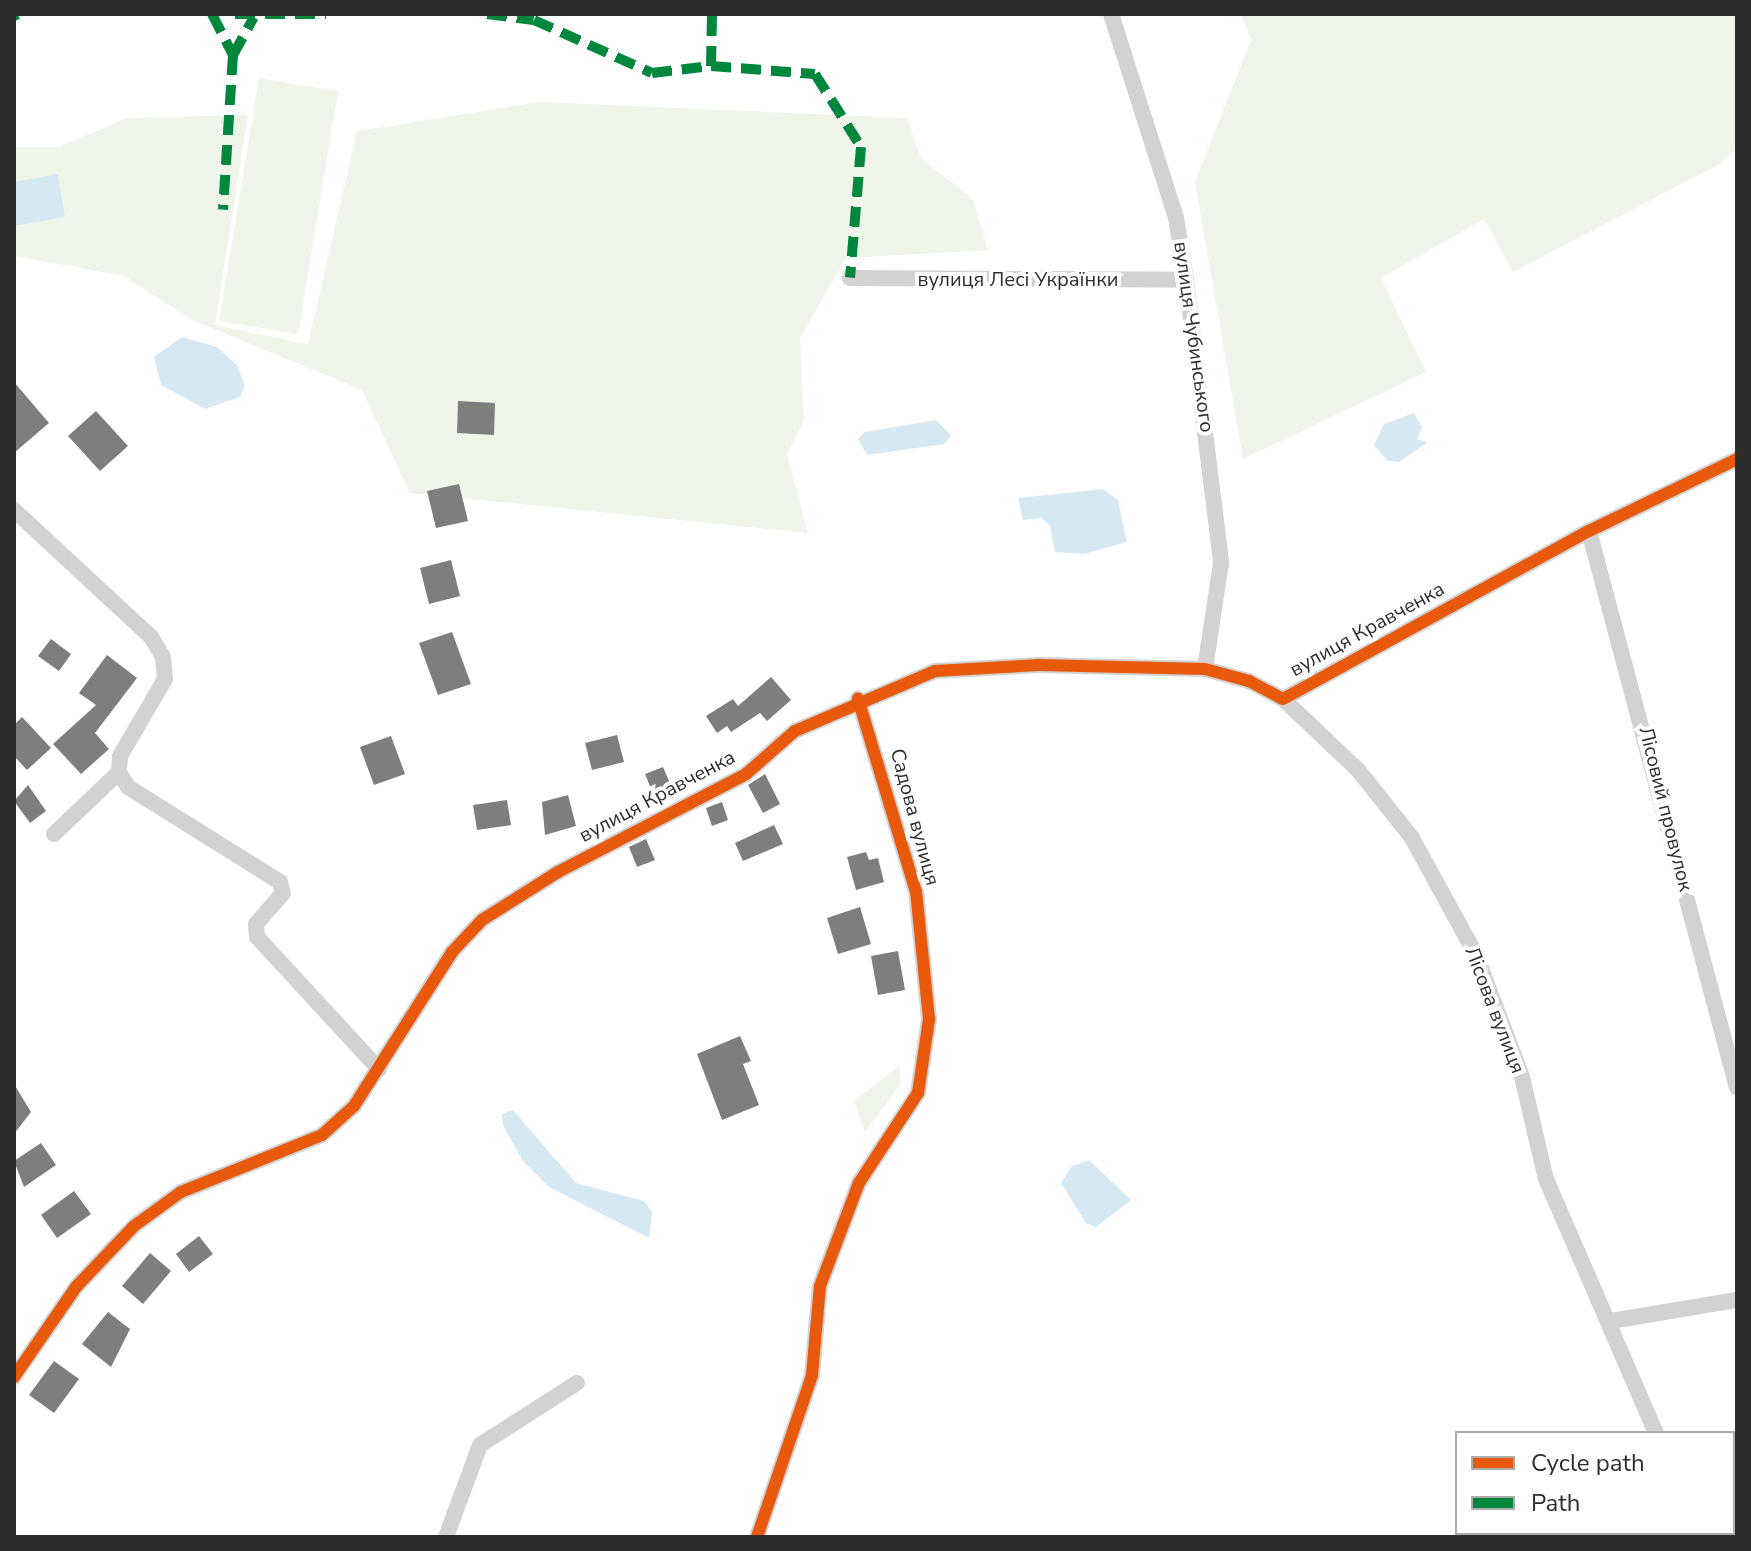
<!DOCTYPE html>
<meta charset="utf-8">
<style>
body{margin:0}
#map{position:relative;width:1751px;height:1551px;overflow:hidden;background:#fff;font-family:"Nunito Sans",sans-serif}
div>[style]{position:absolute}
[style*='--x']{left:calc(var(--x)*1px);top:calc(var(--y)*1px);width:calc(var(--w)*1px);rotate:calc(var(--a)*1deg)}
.green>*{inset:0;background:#f0f5eb}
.water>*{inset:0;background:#d6e9f3}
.building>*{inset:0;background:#7e7e7e}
.street>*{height:16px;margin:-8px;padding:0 8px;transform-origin:8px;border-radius:8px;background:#d2d2d2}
.quiet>*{height:10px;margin-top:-5px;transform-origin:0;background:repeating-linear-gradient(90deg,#00873e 0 20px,transparent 0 30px)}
.cycleway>*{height:12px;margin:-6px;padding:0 6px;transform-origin:6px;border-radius:6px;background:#e8590c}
span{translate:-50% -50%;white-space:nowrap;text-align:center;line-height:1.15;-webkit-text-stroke:8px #fff;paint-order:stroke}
.street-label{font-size:20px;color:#2d2d2d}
.frame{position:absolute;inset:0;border:16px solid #2d2d2d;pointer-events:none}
.legend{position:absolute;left:1455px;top:1431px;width:280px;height:104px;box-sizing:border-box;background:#fff;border:2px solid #ababab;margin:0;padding:10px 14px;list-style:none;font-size:24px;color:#2d2d2d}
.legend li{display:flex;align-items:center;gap:16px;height:40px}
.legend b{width:40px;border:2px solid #ababab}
</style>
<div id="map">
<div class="green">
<div style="clip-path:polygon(1241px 14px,1737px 14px,1737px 149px,1718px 165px,1513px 272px,1484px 219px,1381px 278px,1426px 372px,1243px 459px,1195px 182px,1251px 40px)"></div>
<div style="clip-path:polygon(259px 78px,338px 91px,298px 334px,219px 321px)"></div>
<div style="clip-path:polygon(540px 102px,907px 118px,921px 158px,973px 199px,988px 250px,846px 258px,800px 338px,804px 420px,787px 454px,808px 533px,410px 493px,362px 390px,192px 320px,124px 276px,14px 256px,14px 147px,59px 147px,127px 118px,248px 115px,215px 325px,308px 344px,357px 131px)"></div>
<div style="clip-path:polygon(900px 1065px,900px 1085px,865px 1132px,854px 1101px)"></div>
</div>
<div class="water">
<div style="clip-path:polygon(58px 174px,65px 217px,14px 226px,14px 182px)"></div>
<div style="clip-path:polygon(182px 337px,217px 347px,237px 365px,245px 386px,240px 397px,205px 409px,161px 385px,154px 357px)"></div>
<div style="clip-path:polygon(1414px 413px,1422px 427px,1417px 439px,1427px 443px,1399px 462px,1388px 461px,1374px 445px,1384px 424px)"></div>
<div style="clip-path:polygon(936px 420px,951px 435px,945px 444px,867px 455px,858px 439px,865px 432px)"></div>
<div style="clip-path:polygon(1103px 489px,1118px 500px,1127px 542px,1084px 554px,1055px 552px,1050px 526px,1041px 518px,1023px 520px,1018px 498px)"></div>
<div style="clip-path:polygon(513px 1110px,576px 1183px,644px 1201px,652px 1212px,649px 1238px,549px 1187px,522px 1160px,503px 1125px,502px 1114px)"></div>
<div style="clip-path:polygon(1089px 1160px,1131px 1200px,1096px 1227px,1086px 1223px,1061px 1183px,1072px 1166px)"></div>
</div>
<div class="building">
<div style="clip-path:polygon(14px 382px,49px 423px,14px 453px)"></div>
<div style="clip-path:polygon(458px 401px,495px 403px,494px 435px,457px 433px)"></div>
<div style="clip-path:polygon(96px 411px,128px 446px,100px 471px,68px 436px)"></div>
<div style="clip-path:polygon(459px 484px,468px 521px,436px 528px,427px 491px)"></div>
<div style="clip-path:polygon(451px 560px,460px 596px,429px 604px,420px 568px)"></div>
<div style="clip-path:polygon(452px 632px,471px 684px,438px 695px,419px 643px)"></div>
<div style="clip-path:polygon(51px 639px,71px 654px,59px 671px,38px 656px)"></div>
<div style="clip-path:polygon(107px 655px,137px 678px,95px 733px,109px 749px,81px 774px,53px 744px,96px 705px,79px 693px)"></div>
<div style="clip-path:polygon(771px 677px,791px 700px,767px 721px,760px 713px,731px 732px,727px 726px,717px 733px,706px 716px,733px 699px,738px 706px)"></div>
<div style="clip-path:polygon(22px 717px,51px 748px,27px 770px,14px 756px,14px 725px)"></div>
<div style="clip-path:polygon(617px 735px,624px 762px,592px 770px,585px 743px)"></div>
<div style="clip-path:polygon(391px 736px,405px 774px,374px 785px,360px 747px)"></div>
<div style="clip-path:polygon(663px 767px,672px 788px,654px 796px,645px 774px)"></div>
<div style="clip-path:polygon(765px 774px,780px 804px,763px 813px,748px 785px)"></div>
<div style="clip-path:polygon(28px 785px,46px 811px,30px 823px,14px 801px)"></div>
<div style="clip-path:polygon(568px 795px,576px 826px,545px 835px,542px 802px)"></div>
<div style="clip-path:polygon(507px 800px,511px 825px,477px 830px,473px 805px)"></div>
<div style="clip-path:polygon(722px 802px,728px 820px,712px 826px,706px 808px)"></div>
<div style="clip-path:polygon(774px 825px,783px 844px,743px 861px,735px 843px)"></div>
<div style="clip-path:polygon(646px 839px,655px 860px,637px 867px,629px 847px)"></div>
<div style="clip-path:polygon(866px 852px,869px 860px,878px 858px,884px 882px,856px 890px,847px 857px)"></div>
<div style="clip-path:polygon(860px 907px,871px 944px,838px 954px,827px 918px)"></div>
<div style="clip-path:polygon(898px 951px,905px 990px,878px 995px,871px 956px)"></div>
<div style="clip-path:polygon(740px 1036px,751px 1061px,743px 1064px,759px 1105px,722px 1120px,697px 1054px)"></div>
<div style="clip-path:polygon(14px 1084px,31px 1112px,14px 1134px)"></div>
<div style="clip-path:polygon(41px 1143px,56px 1165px,24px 1187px,14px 1161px)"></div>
<div style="clip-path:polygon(74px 1191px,91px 1214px,57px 1238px,41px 1215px)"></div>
<div style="clip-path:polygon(199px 1236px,213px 1254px,189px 1272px,176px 1254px)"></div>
<div style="clip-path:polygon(150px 1253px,171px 1271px,143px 1304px,122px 1286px)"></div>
<div style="clip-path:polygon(108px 1312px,130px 1329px,111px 1367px,82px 1344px)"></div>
<div style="clip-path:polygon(54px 1361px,79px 1379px,54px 1413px,29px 1395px)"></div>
</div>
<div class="street">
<div style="--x:1111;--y:14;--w:214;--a:72.3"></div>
<div style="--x:1176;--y:218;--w:63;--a:80.8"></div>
<div style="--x:1186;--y:280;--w:285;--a:82.9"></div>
<div style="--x:1221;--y:563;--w:107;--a:98.6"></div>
<div style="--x:850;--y:278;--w:336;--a:0.3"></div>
<div style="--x:14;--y:510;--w:187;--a:42.8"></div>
<div style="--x:151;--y:637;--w:23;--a:59"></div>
<div style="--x:163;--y:657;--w:22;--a:85"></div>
<div style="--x:165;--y:679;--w:89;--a:120.3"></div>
<div style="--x:120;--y:756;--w:16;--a:94"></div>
<div style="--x:119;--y:772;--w:17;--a:59"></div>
<div style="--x:128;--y:787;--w:179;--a:32"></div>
<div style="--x:280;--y:882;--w:11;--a:75"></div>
<div style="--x:283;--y:893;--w:41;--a:131.1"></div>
<div style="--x:256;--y:924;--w:13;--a:86"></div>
<div style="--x:257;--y:937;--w:180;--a:47.3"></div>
<div style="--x:1589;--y:531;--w:576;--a:75.12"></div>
<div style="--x:1283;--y:699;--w:103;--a:43.4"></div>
<div style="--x:1358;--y:770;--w:87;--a:51.5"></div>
<div style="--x:1412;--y:838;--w:133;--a:61.3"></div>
<div style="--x:1476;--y:955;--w:130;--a:69.3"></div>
<div style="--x:1522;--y:1077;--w:105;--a:76.8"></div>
<div style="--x:1546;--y:1179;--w:277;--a:66.6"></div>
<div style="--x:54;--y:834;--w:90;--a:-43.6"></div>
<div style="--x:1611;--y:1321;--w:128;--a:-9.5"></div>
<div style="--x:14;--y:1377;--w:109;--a:-55.4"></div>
<div style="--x:76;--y:1287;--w:84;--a:-46.4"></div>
<div style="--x:134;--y:1226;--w:58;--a:-35.9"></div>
<div style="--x:181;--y:1192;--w:152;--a:-22"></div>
<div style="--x:322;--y:1135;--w:43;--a:-42.2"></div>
<div style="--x:354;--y:1106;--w:183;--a:-57.5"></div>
<div style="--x:452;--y:952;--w:44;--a:-46.8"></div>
<div style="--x:482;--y:920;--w:90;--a:-32.3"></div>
<div style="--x:558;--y:872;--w:212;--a:-27.5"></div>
<div style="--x:746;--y:774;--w:65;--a:-41.3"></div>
<div style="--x:795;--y:731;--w:152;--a:-23.2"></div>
<div style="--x:935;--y:671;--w:104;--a:-3.3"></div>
<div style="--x:1039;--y:665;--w:166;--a:1.4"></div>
<div style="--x:1205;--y:669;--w:46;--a:15.3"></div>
<div style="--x:1249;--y:681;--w:38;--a:28"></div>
<div style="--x:1283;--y:699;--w:349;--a:-28.8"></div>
<div style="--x:1589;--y:531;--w:165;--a:-25.9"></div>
<div style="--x:1670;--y:1533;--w:4;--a:90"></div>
<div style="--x:446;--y:1537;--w:98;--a:-69.7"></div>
<div style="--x:480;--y:1445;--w:115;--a:-32.6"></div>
<div style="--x:757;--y:1537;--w:171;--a:-71.2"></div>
<div style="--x:812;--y:1375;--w:89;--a:-84.9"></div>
<div style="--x:820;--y:1286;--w:110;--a:-69.3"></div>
<div style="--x:859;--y:1183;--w:108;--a:-56.8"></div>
<div style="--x:918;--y:1093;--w:75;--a:-81.5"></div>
<div style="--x:929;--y:1019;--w:128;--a:-95.8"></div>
<div style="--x:916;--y:892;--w:202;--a:-106.7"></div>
</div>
<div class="quiet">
<div style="--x:212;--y:14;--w:46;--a:62.9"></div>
<div style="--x:233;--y:55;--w:155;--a:93.7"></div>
<div style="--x:235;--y:14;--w:91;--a:0"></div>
<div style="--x:487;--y:14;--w:47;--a:7.3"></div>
<div style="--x:534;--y:20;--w:129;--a:24.2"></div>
<div style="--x:652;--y:73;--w:59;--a:-6.8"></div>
<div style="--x:711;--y:66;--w:104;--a:4.4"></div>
<div style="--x:815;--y:74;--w:86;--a:57.8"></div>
<div style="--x:861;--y:147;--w:131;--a:94.8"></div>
<div style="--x:14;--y:16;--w:4;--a:-27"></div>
<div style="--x:233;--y:55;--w:43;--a:-61.1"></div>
<div style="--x:711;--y:66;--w:52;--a:-88.9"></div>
</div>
<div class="cycleway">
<div style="--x:14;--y:1377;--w:109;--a:-55.4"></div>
<div style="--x:76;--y:1287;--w:84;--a:-46.4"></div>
<div style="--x:134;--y:1226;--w:58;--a:-35.9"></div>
<div style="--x:181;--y:1192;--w:152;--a:-22"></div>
<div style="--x:322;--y:1135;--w:43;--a:-42.2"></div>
<div style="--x:354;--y:1106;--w:183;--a:-57.5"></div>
<div style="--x:452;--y:952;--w:44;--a:-46.8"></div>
<div style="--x:482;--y:920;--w:90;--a:-32.3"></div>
<div style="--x:558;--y:872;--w:212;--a:-27.5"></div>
<div style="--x:746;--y:774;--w:65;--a:-41.3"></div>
<div style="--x:795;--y:731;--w:152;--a:-23.2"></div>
<div style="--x:935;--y:671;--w:104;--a:-3.3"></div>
<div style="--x:1039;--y:665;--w:166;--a:1.4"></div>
<div style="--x:1205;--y:669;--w:46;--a:15.3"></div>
<div style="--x:1249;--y:681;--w:38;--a:28"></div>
<div style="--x:1283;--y:699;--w:349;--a:-28.8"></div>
<div style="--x:1589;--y:531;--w:165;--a:-25.9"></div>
<div style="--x:757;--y:1537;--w:171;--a:-71.2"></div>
<div style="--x:812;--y:1375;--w:89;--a:-84.9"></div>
<div style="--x:820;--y:1286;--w:110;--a:-69.3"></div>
<div style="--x:859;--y:1183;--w:108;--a:-56.8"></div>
<div style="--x:918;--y:1093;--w:75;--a:-81.5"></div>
<div style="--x:929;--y:1019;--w:128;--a:-95.8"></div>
<div style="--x:916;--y:892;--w:202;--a:-106.7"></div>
</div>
<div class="street-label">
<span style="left:1018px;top:279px">вулиця Лесі Українки</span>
<span style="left:1194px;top:337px;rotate:82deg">вулиця Чубинського</span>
<span style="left:1367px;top:629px;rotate:-29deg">вулиця Кравченка</span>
<span style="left:657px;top:796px;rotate:-28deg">вулиця Кравченка</span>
<span style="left:1666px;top:809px;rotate:76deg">Лісовий провулок</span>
<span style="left:915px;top:817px;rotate:75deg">Садова вулиця</span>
<span style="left:1495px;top:1010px;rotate:69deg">Лісова вулиця</span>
</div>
<div class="frame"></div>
<ul class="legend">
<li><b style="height:10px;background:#e8590c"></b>Cycle path</li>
<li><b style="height:10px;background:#00873e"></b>Path</li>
</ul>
</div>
